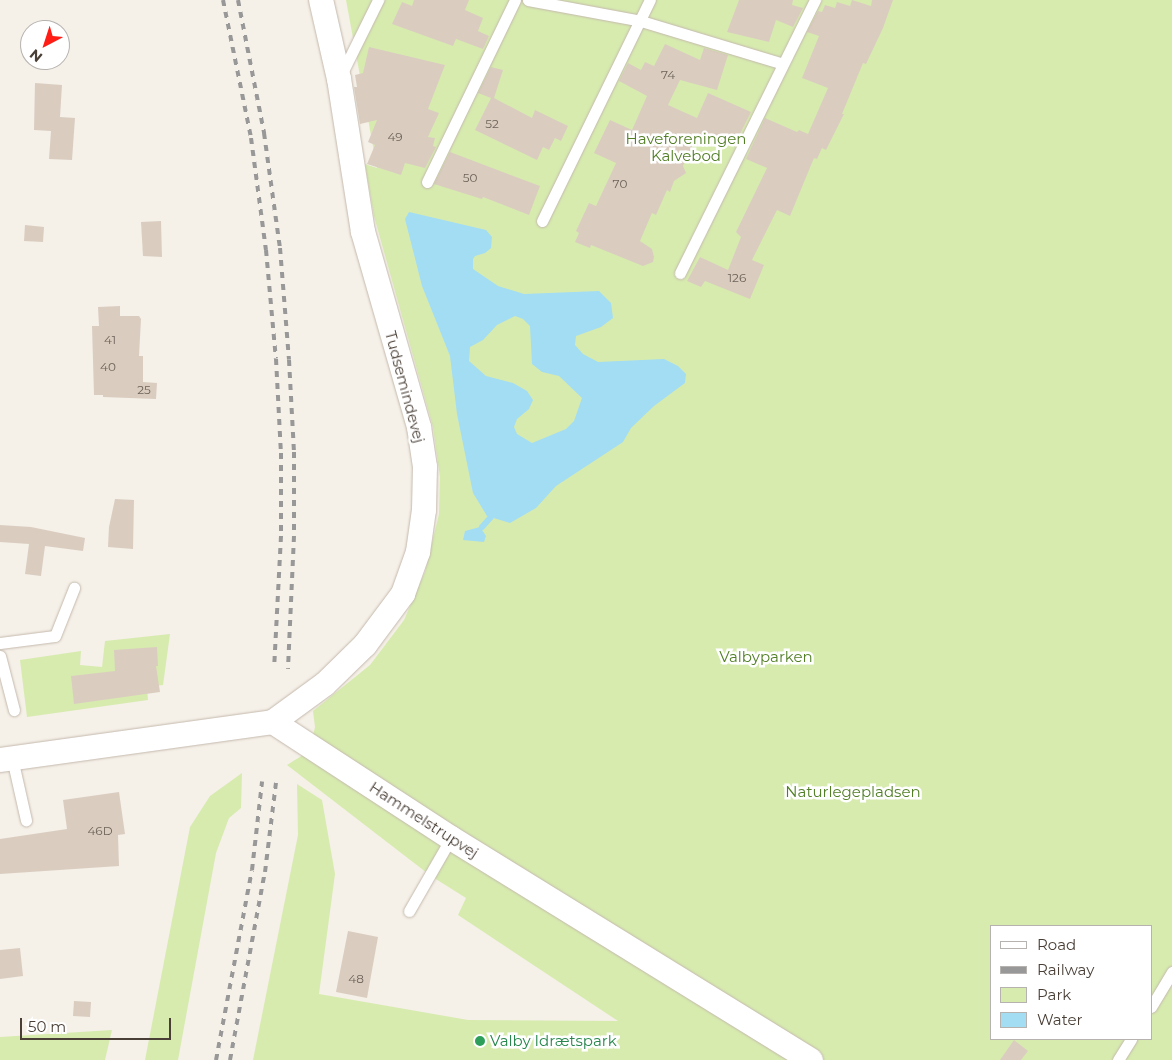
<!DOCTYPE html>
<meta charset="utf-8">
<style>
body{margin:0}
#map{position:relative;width:1172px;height:1060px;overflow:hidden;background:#f5f0e8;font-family:Montserrat,sans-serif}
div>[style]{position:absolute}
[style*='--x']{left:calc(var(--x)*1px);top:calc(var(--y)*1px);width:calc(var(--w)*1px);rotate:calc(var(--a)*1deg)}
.green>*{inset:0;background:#d7ebaf}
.water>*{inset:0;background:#a2ddf4}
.stream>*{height:6px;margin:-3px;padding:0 3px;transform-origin:3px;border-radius:3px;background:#a2ddf4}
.building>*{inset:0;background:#dacdc0}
.roads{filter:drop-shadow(0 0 1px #c4b9ad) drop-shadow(0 0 1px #c4b9ad)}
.service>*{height:11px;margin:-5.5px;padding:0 5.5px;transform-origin:5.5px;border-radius:5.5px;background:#fff}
.minor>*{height:24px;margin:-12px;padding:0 12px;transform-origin:12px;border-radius:12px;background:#fff}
.rail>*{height:4px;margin-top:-2px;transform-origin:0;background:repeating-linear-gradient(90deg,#989898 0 6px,transparent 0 12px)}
.dots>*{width:14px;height:14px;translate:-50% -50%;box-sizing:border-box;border:2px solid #fff;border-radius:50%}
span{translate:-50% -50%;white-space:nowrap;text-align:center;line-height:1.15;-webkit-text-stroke:5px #fff;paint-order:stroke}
.number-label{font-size:12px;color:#6d6258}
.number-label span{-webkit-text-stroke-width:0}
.park-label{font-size:15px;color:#527f26}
.street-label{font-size:15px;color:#493f36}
.leisure-label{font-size:15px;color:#27864d}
.left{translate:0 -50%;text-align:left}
.legend{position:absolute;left:990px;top:925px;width:162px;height:115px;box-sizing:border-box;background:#fff;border:1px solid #b6b2af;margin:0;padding:6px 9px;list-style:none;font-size:15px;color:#493f36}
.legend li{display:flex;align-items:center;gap:10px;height:25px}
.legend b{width:25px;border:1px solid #b6b2af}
.north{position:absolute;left:20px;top:20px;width:50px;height:50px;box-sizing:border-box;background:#fff;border:1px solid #b6b2af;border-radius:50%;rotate:220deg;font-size:14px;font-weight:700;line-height:20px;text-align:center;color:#493f36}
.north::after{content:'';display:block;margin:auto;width:18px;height:22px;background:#ff1d15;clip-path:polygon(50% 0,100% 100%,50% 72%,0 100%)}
.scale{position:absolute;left:20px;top:1018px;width:151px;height:22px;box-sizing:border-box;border:2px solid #493f36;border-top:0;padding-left:6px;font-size:15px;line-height:18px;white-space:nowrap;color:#493f36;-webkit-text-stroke:4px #fff;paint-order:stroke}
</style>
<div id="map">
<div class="green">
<div style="clip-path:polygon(evenodd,346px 0,1172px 0,1172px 1060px,253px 1060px,298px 835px,297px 784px,322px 800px,335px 874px,319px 994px,468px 1020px,618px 1021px,458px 915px,466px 898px,431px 876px,287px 765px,303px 755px,312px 740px,315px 727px,313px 711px,370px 665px,404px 620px,425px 572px,439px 514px,440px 477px,433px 427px,374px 216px,365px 164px,377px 168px,346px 0,991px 926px,1151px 926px,1151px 1039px,991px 1039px,991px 926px)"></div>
<div style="clip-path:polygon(170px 634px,163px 685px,147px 687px,148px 700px,27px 717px,20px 660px,81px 651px,80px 665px,102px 667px,105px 641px)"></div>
<div style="clip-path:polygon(242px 773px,241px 808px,229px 818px,216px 853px,178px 1060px,145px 1060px,190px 827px,210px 796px)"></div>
<div style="clip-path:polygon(112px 1030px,105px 1060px,0 1060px,0 1037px)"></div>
</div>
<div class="water">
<div style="clip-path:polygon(evenodd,409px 212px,486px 230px,492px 237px,491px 248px,485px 253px,475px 256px,473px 259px,473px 269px,498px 286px,524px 294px,599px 291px,611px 303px,613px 318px,601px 327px,576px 336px,575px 345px,583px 354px,598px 362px,664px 359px,678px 366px,686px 374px,685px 383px,654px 406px,631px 428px,623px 442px,556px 486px,536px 508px,510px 523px,487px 516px,473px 493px,457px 414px,450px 356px,422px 286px,405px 219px,409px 212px,515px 316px,523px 319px,530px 326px,532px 364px,542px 372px,559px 376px,582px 398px,574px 421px,566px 429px,532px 443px,517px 434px,514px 427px,517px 419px,529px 409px,533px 400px,527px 391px,513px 383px,486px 376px,469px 361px,470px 347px,483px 340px,497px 325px,515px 316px)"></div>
<div style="clip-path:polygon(480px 527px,486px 536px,484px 542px,463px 540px,465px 531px)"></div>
</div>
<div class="stream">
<div style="--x:482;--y:527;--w:13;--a:-48"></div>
</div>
<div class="building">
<div style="clip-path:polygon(414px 0,469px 0,465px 10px,483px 18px,478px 31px,489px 36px,483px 49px,456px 39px,453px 46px,392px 24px,402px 2px,412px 6px)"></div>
<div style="clip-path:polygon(739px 0,793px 0,792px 5px,803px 8px,793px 27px,776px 20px,769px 42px,727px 32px)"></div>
<div style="clip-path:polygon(852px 0,871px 6px,872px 0,893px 0,883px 28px,866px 64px,863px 63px,842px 114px,844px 114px,826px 150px,822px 148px,817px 159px,814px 158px,790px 216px,777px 210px,752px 260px,764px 265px,750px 299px,705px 281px,701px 287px,687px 281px,700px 257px,728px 270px,741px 237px,736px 232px,767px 168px,746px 159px,765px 118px,797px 132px,799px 130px,808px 134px,828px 88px,802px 78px,819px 36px,807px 32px,818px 11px,822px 12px,825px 5px,835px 8px,837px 2px,850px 6px)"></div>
<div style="clip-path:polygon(665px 44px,700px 60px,704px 48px,728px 55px,717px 90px,680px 80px,668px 105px,697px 118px,708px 93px,751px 112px,734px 146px,707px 134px,706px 137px,698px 134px,683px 166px,686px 173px,674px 181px,670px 192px,667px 190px,656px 215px,652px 213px,640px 241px,652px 249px,654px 257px,653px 262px,643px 266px,591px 245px,590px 248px,575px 242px,579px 233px,576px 231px,589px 203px,596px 206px,616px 163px,594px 153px,610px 120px,632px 130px,647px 96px,619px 81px,628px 63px,641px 70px,645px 62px,654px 66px)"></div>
<div style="clip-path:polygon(369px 47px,445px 65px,428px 109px,439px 113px,428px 137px,435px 138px,433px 146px,436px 147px,425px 168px,405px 163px,401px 175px,367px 164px,375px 145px,368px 142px,377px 120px,360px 124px,354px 87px,357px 87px,355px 75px,363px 73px)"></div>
<div style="clip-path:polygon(491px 67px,503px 70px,494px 98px,532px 118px,535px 110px,568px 126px,561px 141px,555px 138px,549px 150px,543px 147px,537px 160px,475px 130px,491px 98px,478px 93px)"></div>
<div style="clip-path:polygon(35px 83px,62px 85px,60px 117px,75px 118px,72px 160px,49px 159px,51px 131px,34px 130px)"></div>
<div style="clip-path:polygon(450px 152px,540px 186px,529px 215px,483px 197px,482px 199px,434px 184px)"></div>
<div style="clip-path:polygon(161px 221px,162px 257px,143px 256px,141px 222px)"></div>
<div style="clip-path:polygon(25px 225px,44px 227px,43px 242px,24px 241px)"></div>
<div style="clip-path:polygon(120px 306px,120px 316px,139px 316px,141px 319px,139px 356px,143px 356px,143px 382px,157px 383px,156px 399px,103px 397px,103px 395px,94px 395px,92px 326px,99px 326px,98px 307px)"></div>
<div style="clip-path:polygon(115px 499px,134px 500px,133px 549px,108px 547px,109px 527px)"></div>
<div style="clip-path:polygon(0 525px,31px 527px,85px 538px,83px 551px,45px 546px,41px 576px,25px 574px,29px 544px,0 542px)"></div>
<div style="clip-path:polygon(157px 647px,158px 666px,156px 666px,160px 692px,74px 704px,71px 676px,115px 671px,114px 650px)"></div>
<div style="clip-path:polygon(119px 792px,125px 834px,118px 835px,119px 866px,0 874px,0 839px,67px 829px,63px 800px)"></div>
<div style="clip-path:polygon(348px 931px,378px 937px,367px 998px,336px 992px)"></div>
<div style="clip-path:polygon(20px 948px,23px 976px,0 979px,0 950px)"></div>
<div style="clip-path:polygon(74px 1001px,91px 1002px,90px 1017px,73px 1016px)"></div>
<div style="clip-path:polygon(1014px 1040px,1028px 1051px,1021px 1060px,1000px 1060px)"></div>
</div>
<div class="roads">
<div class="service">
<div style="--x:528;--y:0;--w:115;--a:10.5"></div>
<div style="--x:641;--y:21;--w:148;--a:16.8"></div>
<div style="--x:341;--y:75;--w:84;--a:-63.7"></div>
<div style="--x:427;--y:182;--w:202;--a:-64.2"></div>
<div style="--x:542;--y:221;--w:246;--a:-64"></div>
<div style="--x:680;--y:273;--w:305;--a:-63.7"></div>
<div style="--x:0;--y:643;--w:55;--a:-7.3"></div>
<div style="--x:55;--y:636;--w:52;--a:-68.4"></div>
<div style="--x:0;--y:656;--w:56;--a:75.5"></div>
<div style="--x:12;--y:758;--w:64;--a:77.3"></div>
<div style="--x:409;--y:911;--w:84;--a:-60.1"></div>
<div style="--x:1151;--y:1007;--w:41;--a:-59"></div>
<div style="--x:1118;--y:1060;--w:25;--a:-58"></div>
</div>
<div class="minor">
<div style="--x:273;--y:722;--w:64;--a:-36.2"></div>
<div style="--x:325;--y:684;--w:56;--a:-44.3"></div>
<div style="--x:365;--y:645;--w:64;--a:-53.3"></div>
<div style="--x:403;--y:594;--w:45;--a:-70.3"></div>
<div style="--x:418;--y:552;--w:42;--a:-81.9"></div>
<div style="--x:424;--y:510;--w:43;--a:-88.7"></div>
<div style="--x:425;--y:467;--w:40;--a:-98.5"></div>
<div style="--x:419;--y:427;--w:203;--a:-106"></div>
<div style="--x:363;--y:232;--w:155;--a:-98.9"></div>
<div style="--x:339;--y:79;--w:81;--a:-102.8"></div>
<div style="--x:0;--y:760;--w:276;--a:-7.9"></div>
<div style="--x:273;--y:722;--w:212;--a:33.1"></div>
<div style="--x:451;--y:838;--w:423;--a:31.7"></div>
</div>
</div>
<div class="rail">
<div style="--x:223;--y:0;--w:141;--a:78.5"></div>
<div style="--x:251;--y:138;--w:113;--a:82.4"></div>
<div style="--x:266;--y:250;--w:109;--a:84.8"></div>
<div style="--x:276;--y:359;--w:94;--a:87"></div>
<div style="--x:281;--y:453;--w:83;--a:90"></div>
<div style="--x:281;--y:536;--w:132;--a:93"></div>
<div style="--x:238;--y:0;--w:136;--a:78.9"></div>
<div style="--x:264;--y:133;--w:116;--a:82.1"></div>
<div style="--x:280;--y:248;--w:112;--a:85.4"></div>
<div style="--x:289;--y:360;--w:92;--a:86.9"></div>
<div style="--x:294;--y:452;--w:84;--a:90"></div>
<div style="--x:294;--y:536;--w:133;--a:92.6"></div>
<div style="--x:216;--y:1060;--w:193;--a:-79.3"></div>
<div style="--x:252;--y:870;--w:89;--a:-83.5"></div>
<div style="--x:230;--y:1060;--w:191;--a:-79.5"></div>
<div style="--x:265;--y:872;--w:90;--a:-83"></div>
</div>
<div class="dots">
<div style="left:480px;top:1041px;background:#2e9e5b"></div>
</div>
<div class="number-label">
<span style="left:668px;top:75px">74</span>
<span style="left:492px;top:124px">52</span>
<span style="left:395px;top:137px">49</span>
<span style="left:470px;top:178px">50</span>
<span style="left:620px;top:184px">70</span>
<span style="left:737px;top:278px">126</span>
<span style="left:110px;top:340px">41</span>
<span style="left:108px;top:367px">40</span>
<span style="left:144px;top:390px">25</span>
<span style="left:100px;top:831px">46D</span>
<span style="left:356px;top:979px">48</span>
</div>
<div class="park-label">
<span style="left:686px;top:147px">Haveforeningen<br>Kalvebod</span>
<span style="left:766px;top:657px">Valbyparken</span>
<span style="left:853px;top:792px">Naturlegepladsen</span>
</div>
<div class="street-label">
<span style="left:405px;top:387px;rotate:75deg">Tudsemindevej</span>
<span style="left:424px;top:820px;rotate:33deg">Hammelstrupvej</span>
</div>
<div class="leisure-label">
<span class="left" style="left:490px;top:1041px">Valby Idrætspark</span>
</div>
<ul class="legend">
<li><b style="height:6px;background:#fff"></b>Road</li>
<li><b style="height:6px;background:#989898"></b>Railway</li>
<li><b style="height:14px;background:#d7ebaf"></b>Park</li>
<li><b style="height:14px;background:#a2ddf4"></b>Water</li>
</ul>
<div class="north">N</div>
<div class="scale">50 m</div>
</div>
